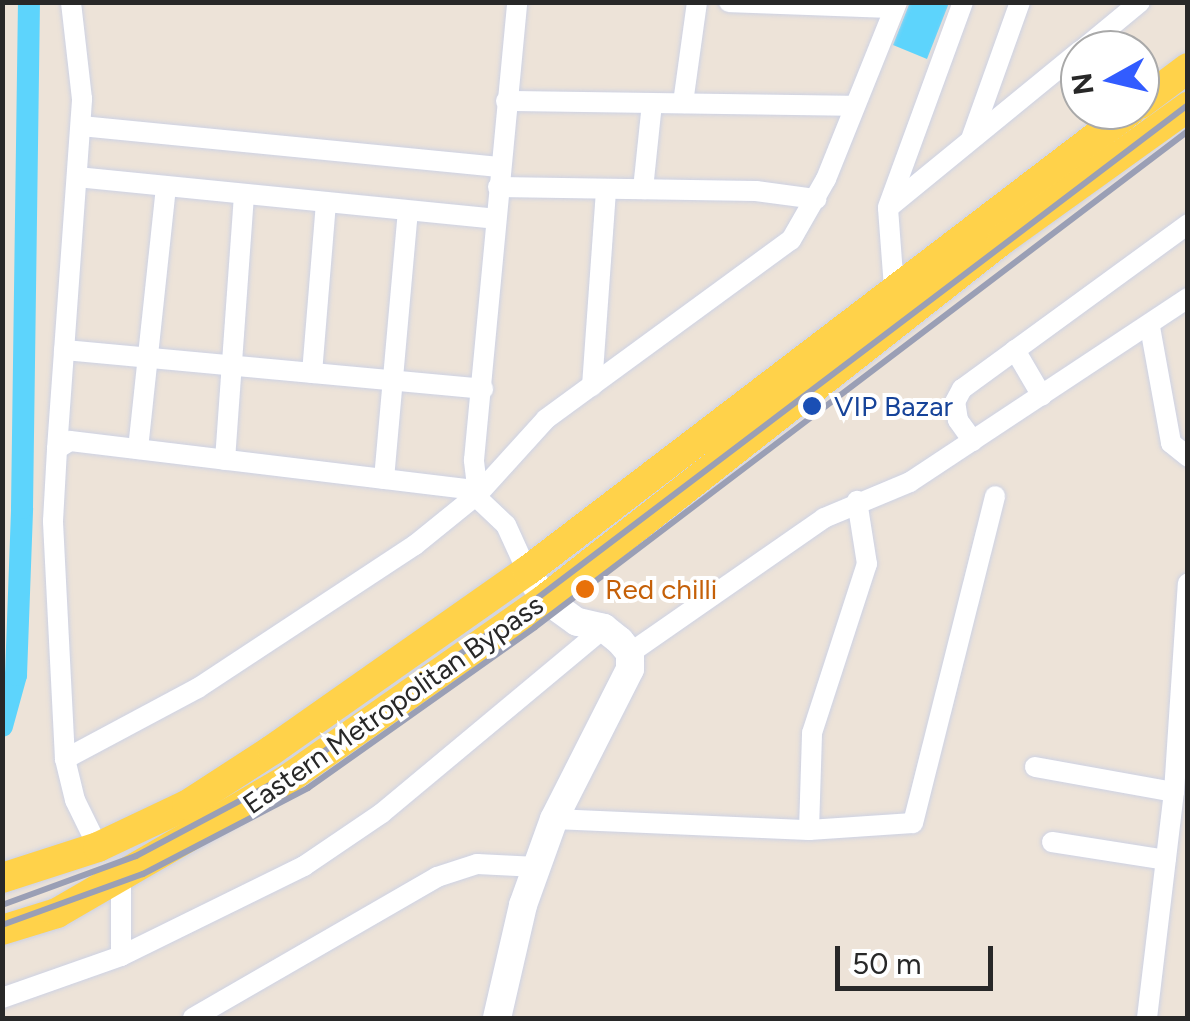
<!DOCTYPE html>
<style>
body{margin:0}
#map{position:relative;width:1190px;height:1021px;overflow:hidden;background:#ede3d8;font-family:Figtree,sans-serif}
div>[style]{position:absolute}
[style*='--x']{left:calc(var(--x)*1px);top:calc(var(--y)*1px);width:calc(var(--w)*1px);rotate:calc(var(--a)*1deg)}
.water>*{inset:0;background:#5dd4fc}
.canal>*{height:22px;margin:-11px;padding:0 11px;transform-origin:11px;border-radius:11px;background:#5dd4fc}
.roads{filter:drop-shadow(0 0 2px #cdd2e4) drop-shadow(0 0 2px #cdd2e4)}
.minor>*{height:20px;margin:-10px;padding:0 10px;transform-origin:10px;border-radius:10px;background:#fff}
.secondary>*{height:28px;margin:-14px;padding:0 14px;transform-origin:14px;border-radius:14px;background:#fff}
.primary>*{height:30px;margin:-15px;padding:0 15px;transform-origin:15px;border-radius:15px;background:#ffd24a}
.rail>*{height:6px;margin:-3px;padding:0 3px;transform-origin:3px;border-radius:3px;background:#9a9fb5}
.dots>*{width:28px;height:28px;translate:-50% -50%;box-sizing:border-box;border:5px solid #fff;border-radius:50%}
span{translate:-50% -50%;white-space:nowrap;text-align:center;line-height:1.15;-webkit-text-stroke:8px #fff;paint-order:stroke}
.transit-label{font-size:28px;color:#164399}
.left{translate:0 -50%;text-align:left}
.food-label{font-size:28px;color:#c56008}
.street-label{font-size:28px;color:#282828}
.frame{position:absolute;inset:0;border:5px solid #282828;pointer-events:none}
.north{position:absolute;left:1060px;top:30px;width:100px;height:100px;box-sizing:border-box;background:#fff;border:2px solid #a9a9a9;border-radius:50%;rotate:262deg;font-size:28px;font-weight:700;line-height:40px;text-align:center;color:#282828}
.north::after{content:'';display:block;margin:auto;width:35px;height:45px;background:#325cff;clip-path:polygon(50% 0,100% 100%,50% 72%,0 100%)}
.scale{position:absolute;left:835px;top:946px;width:158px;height:45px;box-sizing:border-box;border:5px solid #282828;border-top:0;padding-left:12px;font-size:30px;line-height:35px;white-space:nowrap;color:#282828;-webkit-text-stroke:8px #fff;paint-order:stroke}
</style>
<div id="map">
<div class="water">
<div style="clip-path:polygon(910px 2px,949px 3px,927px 59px,893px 45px)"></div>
</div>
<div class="canal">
<div style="--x:2;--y:726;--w:53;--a:-74.6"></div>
<div style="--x:16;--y:675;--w:167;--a:-87.9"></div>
<div style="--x:22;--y:508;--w:506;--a:-89.21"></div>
</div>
<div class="roads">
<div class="minor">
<div style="--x:729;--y:2;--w:165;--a:2.1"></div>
<div style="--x:1082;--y:50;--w:75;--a:-39.6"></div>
<div style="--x:506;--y:101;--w:348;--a:0.8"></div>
<div style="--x:683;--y:103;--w:102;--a:-82.1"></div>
<div style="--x:81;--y:126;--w:420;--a:5.6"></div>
<div style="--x:971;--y:139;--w:145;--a:-70.3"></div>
<div style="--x:77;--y:177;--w:420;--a:5.7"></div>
<div style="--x:498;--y:187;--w:258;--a:0.9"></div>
<div style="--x:756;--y:191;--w:61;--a:7.6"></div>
<div style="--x:643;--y:189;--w:86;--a:-84"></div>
<div style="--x:888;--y:207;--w:218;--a:-69.9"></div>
<div style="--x:894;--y:288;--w:80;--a:-94.3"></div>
<div style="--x:888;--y:208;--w:248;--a:-39.3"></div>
<div style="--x:1150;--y:327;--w:118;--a:79.7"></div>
<div style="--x:1171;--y:443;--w:22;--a:39"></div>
<div style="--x:64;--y:350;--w:421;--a:5.3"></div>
<div style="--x:1015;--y:350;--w:53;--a:59.6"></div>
<div style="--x:312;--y:373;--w:170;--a:-85.3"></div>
<div style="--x:592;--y:386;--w:197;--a:-85.9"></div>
<div style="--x:973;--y:441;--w:26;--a:-126"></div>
<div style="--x:958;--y:420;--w:18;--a:-99"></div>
<div style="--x:955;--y:402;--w:15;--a:-62"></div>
<div style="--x:962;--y:389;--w:280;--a:-36.1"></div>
<div style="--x:57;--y:449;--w:351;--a:-85.9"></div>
<div style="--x:82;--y:99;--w:98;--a:-96.5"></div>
<div style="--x:138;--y:449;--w:263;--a:-83.9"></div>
<div style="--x:225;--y:460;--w:266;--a:-85.9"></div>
<div style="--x:384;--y:479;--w:268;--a:-84.9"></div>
<div style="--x:478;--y:494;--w:34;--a:-97"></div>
<div style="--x:474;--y:460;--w:460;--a:-84.6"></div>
<div style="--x:630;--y:653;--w:236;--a:-34.8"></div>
<div style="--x:824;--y:518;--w:93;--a:-22.7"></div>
<div style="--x:910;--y:482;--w:333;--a:-33.5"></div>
<div style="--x:65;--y:759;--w:151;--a:-28.1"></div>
<div style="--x:198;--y:688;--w:260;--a:-33.4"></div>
<div style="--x:415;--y:545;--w:81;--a:-39"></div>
<div style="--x:478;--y:494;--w:101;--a:-47.8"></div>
<div style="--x:546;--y:419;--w:303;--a:-36.2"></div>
<div style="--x:791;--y:240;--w:70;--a:-60.2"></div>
<div style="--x:826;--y:179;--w:191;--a:-68.1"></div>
<div style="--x:1035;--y:767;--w:141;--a:10.2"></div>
<div style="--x:554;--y:819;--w:255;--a:2.5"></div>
<div style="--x:809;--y:830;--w:104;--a:-3.9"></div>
<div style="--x:913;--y:823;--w:337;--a:-75.9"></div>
<div style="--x:809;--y:830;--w:97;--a:-88.2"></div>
<div style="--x:812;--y:733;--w:178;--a:-72"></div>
<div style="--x:867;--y:564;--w:64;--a:-99"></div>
<div style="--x:1052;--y:842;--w:115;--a:9"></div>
<div style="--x:98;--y:847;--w:52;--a:-116.1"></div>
<div style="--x:75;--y:800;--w:42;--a:-103.7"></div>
<div style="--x:65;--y:759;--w:238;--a:-92.9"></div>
<div style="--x:53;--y:521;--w:72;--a:-86.8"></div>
<div style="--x:57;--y:449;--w:15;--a:-32"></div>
<div style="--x:70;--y:441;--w:401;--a:6.9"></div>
<div style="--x:468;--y:489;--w:52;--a:43.5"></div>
<div style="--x:506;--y:525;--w:51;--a:65.5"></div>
<div style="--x:121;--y:956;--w:80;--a:-90"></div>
<div style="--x:2;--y:998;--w:126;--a:-19.4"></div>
<div style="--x:121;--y:956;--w:204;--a:-26.2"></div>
<div style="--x:304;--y:866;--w:94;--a:-34.2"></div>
<div style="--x:382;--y:813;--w:289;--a:-39.8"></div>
<div style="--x:193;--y:1018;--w:282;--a:-30"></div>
<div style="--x:437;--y:877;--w:42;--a:-18"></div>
<div style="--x:477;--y:864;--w:60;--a:2.9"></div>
<div style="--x:1147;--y:1018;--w:228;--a:-83.2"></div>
<div style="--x:1174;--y:792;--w:209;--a:-86.2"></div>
</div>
<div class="secondary">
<div style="--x:497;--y:1018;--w:116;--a:-77"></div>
<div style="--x:523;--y:905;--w:91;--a:-70.2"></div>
<div style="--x:554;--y:819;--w:168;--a:-63.1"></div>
<div style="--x:630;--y:669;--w:16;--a:-90"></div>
<div style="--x:630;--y:653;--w:16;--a:-130"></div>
<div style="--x:620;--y:641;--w:21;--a:-141"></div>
<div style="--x:604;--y:628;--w:28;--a:-167"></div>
<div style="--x:577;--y:622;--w:39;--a:-144"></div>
<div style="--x:545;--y:599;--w:22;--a:-124"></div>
</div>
<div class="primary">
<div style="--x:1140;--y:104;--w:60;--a:-36.9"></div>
<div style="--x:2;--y:878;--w:101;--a:-17.9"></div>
<div style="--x:98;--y:847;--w:98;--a:-25.3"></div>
<div style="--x:187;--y:805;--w:101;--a:-32.9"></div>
<div style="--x:272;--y:750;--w:312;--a:-35.1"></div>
<div style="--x:527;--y:571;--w:760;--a:-37.35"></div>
<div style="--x:2;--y:930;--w:58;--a:-17.2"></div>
<div style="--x:57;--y:913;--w:267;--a:-30.1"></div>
<div style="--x:288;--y:779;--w:314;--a:-35"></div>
<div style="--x:545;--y:599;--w:581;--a:-38.15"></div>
<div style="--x:1002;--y:240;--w:229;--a:-35.6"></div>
</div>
</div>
<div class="rail">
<div style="--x:2;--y:905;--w:143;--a:-20.1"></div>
<div style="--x:136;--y:856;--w:183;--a:-28"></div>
<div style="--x:298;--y:770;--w:277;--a:-35.6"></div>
<div style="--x:523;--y:609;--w:834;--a:-37.16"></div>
<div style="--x:2;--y:925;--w:150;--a:-19.9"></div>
<div style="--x:143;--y:874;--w:186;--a:-27.5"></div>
<div style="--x:308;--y:788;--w:278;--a:-35.3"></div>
<div style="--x:535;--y:627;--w:820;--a:-37.22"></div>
</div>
<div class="dots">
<div style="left:812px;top:406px;background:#1a4fb4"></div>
<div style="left:585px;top:589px;background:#e8710a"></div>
</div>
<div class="transit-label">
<span class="left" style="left:834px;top:406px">VIP Bazar</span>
</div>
<div class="food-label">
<span class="left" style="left:605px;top:589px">Red chilli</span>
</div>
<div class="street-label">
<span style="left:393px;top:704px;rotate:-35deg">Eastern Metropolitan Bypass</span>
</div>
<div class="frame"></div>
<div class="north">N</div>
<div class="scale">50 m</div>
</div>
